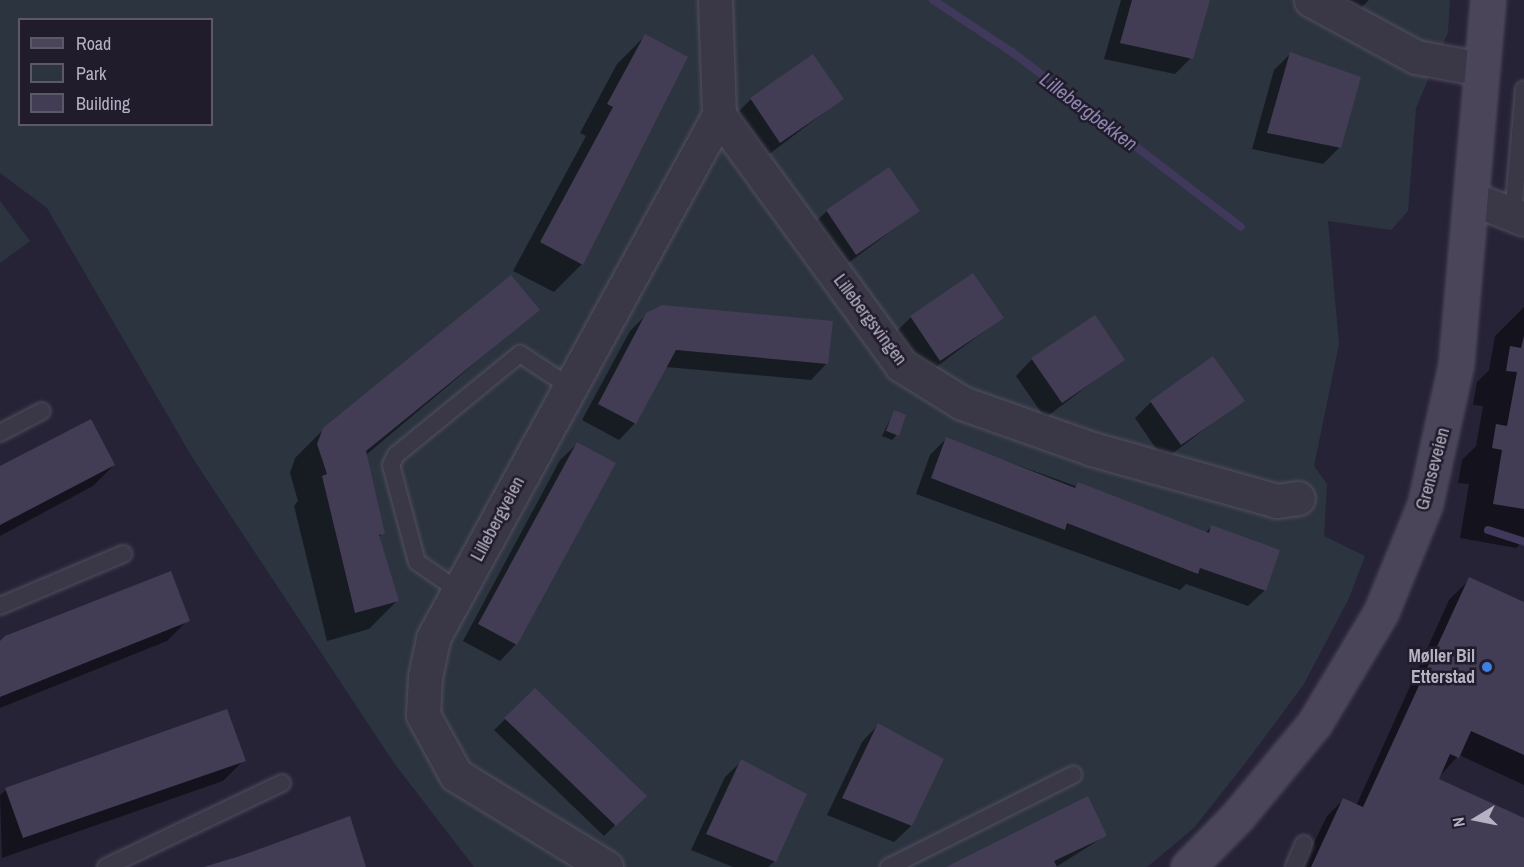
<!DOCTYPE html>
<meta charset="utf-8">
<style>
body{margin:0}
#map{position:relative;width:1524px;height:867px;overflow:hidden;background:#272337;font-family:"Archivo Narrow",sans-serif}
div>[style]{position:absolute}
[style*='--x']{left:calc(var(--x)*1px);top:calc(var(--y)*1px);width:calc(var(--w)*1px);rotate:calc(var(--a)*1deg)}
.green>*{inset:0;background:#2c3440}
.shadow>*{inset:0;background:#0007}
.stream>*{height:8px;margin:-4px;padding:0 4px;transform-origin:4px;border-radius:4px;background:#40395c}
.building>*{inset:0;background:#423d54}
.roads{filter:drop-shadow(0 0 2px #534f5f) drop-shadow(0 0 2px #534f5f)}
.service>*{height:16px;margin:-8px;padding:0 8px;transform-origin:8px;border-radius:8px;background:#3a3747}
.minor>*{height:33px;margin:-16.5px;padding:0 16.5px;transform-origin:16.5px;border-radius:16.5px;background:#3a3747}
.secondary>*{height:33px;margin:-16.5px;padding:0 16.5px;transform-origin:16.5px;border-radius:16.5px;background:#4b455a}
.dots>*{width:16px;height:16px;translate:-50% -50%;box-sizing:border-box;border:3px solid #201c2c;border-radius:50%}
span{translate:-50% -50%;white-space:nowrap;text-align:center;line-height:1.15;-webkit-text-stroke:5px #201c2c;paint-order:stroke}
.street-label{font-size:18px;color:#b6b2c4}
.poi-label{font-size:18px;color:#b6b2c4;font-weight:700}
.right{translate:-100% -50%;text-align:right}
.water-label{font-size:20px;color:#8c84ad;font-style:italic}
.legend{position:absolute;left:18px;top:18px;width:195px;height:108px;box-sizing:border-box;background:#201c2c;border:2px solid #5c5869;margin:0;padding:8px 10px;list-style:none;font-size:18px;color:#b6b2c4}
.legend li{display:flex;align-items:center;gap:12px;height:30px}
.legend b{width:30px;border:2px solid #5c5869}
.north{position:absolute;left:1446px;top:789px;width:60px;height:60px;-webkit-text-stroke:4px #201c2c;paint-order:stroke;rotate:260deg;font-size:16px;font-weight:700;line-height:24px;text-align:center;color:#b6b2c4}
.north::after{content:'';display:block;margin:auto;width:21px;height:27px;background:#b6b2c4;clip-path:polygon(50% 0,100% 100%,50% 72%,0 100%)}
</style>
<div id="map">
<div class="green">
<div style="clip-path:polygon(evenodd,0 0,1450px 0,1448px 32px,1416px 108px,1408px 211px,1391px 230px,1328px 221px,1339px 344px,1314px 466px,1327px 484px,1324px 536px,1365px 556px,1349px 598px,1304px 684px,1250px 757px,1194px 828px,1147px 867px,474px 867px,394px 763px,192px 457px,47px 208px,0 173px,0 0,20px 20px,212px 20px,212px 124px,20px 124px,20px 20px)"></div>
<div style="clip-path:polygon(0 201px,30px 241px,0 263px)"></div>
</div>
<div class="shadow">
<div style="clip-path:polygon(1121px 0,1208px 0,1191px 58px,1175px 74px,1104px 59px)"></div>
<div style="clip-path:polygon(1325px 0,1369px 0,1353px 16px)"></div>
<div style="clip-path:polygon(645px 36px,582px 264px,554px 292px,513px 271px,586px 136px,580px 133px,617px 64px)"></div>
<div style="clip-path:polygon(1290px 54px,1340px 147px,1323px 164px,1252px 149px,1274px 70px)"></div>
<div style="clip-path:polygon(751px 99px,842px 99px,764px 158px,735px 115px)"></div>
<div style="clip-path:polygon(827px 211px,918px 211px,839px 270px,810px 227px)"></div>
<div style="clip-path:polygon(1524px 307px,1524px 540px,1516px 548px,1460px 538px,1469px 484px,1458px 483px,1462px 460px,1476px 446px,1483px 406px,1473px 405px,1477px 382px,1489px 370px,1495px 336px)"></div>
<div style="clip-path:polygon(538px 310px,366px 455px,383px 533px,378px 538px,397px 601px,369px 629px,327px 641px,294px 506px,298px 501px,290px 473px,295px 458px,324px 429px)"></div>
<div style="clip-path:polygon(647px 314px,827px 363px,811px 380px,666px 367px,635px 423px,619px 440px,582px 420px,630px 331px)"></div>
<div style="clip-path:polygon(911px 317px,1002px 318px,924px 376px,895px 333px)"></div>
<div style="clip-path:polygon(1032px 359px,1123px 359px,1045px 418px,1016px 376px)"></div>
<div style="clip-path:polygon(1243px 400px,1164px 460px,1135px 418px,1151px 402px)"></div>
<div style="clip-path:polygon(894px 412px,897px 435px,892px 440px,882px 436px)"></div>
<div style="clip-path:polygon(946px 439px,1205px 533px,1211px 527px,1265px 590px,1248px 606px,1186px 584px,1180px 590px,916px 494px,930px 455px)"></div>
<div style="clip-path:polygon(577px 444px,516px 644px,500px 661px,463px 641px,560px 460px)"></div>
<div style="clip-path:polygon(114px 465px,93px 486px,0 536px,0 469px)"></div>
<div style="clip-path:polygon(1470px 579px,1524px 604px,1524px 785px,1459px 755px,1437px 779px,1524px 819px,1524px 867px,1302px 867px,1327px 816px,1343px 800px,1356px 806px,1449px 600px)"></div>
<div style="clip-path:polygon(188px 620px,167px 641px,0 708px,0 642px)"></div>
<div style="clip-path:polygon(535px 690px,645px 796px,604px 836px,494px 730px)"></div>
<div style="clip-path:polygon(226px 711px,244px 760px,223px 781px,2px 858px,0 795px,6px 790px)"></div>
<div style="clip-path:polygon(878px 725px,942px 759px,911px 826px,894px 842px,827px 815px,862px 742px)"></div>
<div style="clip-path:polygon(742px 761px,775px 861px,768px 867px,733px 867px,691px 850px,725px 777px)"></div>
<div style="clip-path:polygon(1105px 836px,1056px 867px,953px 867px)"></div>
</div>
<div class="stream">
<div style="--x:933;--y:0;--w:95;--a:33.4"></div>
<div style="--x:1012;--y:52;--w:288;--a:37.4"></div>
<div style="--x:1488;--y:530;--w:38;--a:18"></div>
</div>
<div class="building">
<div style="clip-path:polygon(1132px 0,1210px 0,1193px 59px,1120px 43px)"></div>
<div style="clip-path:polygon(645px 34px,688px 57px,583px 265px,540px 242px,613px 107px,607px 104px)"></div>
<div style="clip-path:polygon(1290px 52px,1361px 77px,1341px 148px,1267px 133px)"></div>
<div style="clip-path:polygon(813px 54px,844px 99px,780px 143px,750px 98px)"></div>
<div style="clip-path:polygon(889px 167px,920px 211px,856px 255px,826px 210px)"></div>
<div style="clip-path:polygon(973px 273px,1004px 318px,940px 361px,910px 316px)"></div>
<div style="clip-path:polygon(511px 275px,540px 310px,366px 451px,385px 534px,379px 535px,399px 601px,355px 613px,322px 476px,327px 474px,317px 444px,323px 428px)"></div>
<div style="clip-path:polygon(662px 305px,833px 321px,828px 364px,676px 350px,636px 424px,598px 404px,646px 313px)"></div>
<div style="clip-path:polygon(1095px 315px,1125px 360px,1062px 403px,1031px 358px)"></div>
<div style="clip-path:polygon(1524px 336px,1524px 509px,1493px 504px,1502px 450px,1492px 448px,1496px 424px,1507px 426px,1517px 372px,1506px 371px,1510px 346px,1521px 348px)"></div>
<div style="clip-path:polygon(1213px 356px,1245px 401px,1181px 445px,1150px 401px)"></div>
<div style="clip-path:polygon(894px 410px,906px 415px,899px 436px,886px 431px)"></div>
<div style="clip-path:polygon(91px 419px,115px 465px,0 525px,0 466px)"></div>
<div style="clip-path:polygon(946px 437px,1075px 488px,1078px 482px,1209px 533px,1211px 525px,1280px 550px,1266px 591px,1200px 568px,1198px 574px,1067px 523px,1065px 530px,931px 478px)"></div>
<div style="clip-path:polygon(577px 442px,616px 463px,517px 645px,478px 624px)"></div>
<div style="clip-path:polygon(171px 571px,190px 621px,0 697px,0 641px,5px 636px)"></div>
<div style="clip-path:polygon(1469px 577px,1524px 602px,1524px 755px,1471px 731px,1459px 758px,1450px 754px,1439px 779px,1524px 818px,1524px 867px,1311px 867px,1343px 798px,1363px 807px)"></div>
<div style="clip-path:polygon(535px 688px,647px 796px,616px 826px,504px 718px)"></div>
<div style="clip-path:polygon(227px 709px,246px 761px,23px 838px,5px 788px)"></div>
<div style="clip-path:polygon(878px 723px,944px 759px,912px 826px,842px 798px)"></div>
<div style="clip-path:polygon(741px 759px,807px 794px,776px 862px,706px 834px)"></div>
<div style="clip-path:polygon(1088px 796px,1107px 836px,1054px 861px,1057px 867px,946px 867px)"></div>
<div style="clip-path:polygon(350px 816px,366px 867px,204px 867px,240px 856px)"></div>
</div>
<div class="roads">
<div class="service">
<div style="--x:1513;--y:214;--w:125;--a:-85"></div>
<div style="--x:0;--y:433;--w:47;--a:-27.6"></div>
<div style="--x:459;--y:591;--w:51;--a:-145.4"></div>
<div style="--x:417;--y:562;--w:100;--a:-105"></div>
<div style="--x:391;--y:465;--w:11;--a:-63"></div>
<div style="--x:396;--y:455;--w:160;--a:-39.2"></div>
<div style="--x:520;--y:354;--w:60;--a:33.4"></div>
<div style="--x:0;--y:606;--w:134;--a:-22.9"></div>
<div style="--x:106;--y:867;--w:195;--a:-25.5"></div>
<div style="--x:889;--y:867;--w:206;--a:-26.6"></div>
<div style="--x:1294;--y:867;--w:25;--a:-67"></div>
</div>
<div class="minor">
<div style="--x:715;--y:0;--w:115;--a:88"></div>
<div style="--x:719;--y:115;--w:309;--a:53.9"></div>
<div style="--x:901;--y:365;--w:72;--a:31.9"></div>
<div style="--x:962;--y:403;--w:138;--a:19.5"></div>
<div style="--x:1092;--y:449;--w:192;--a:15.7"></div>
<div style="--x:1277;--y:501;--w:21;--a:-8"></div>
<div style="--x:1311;--y:0;--w:119;--a:28.5"></div>
<div style="--x:1416;--y:57;--w:67;--a:10.3"></div>
<div style="--x:1471;--y:198;--w:57;--a:21.6"></div>
<div style="--x:606;--y:867;--w:176;--a:-148.5"></div>
<div style="--x:456;--y:775;--w:68;--a:-118.8"></div>
<div style="--x:423;--y:715;--w:38;--a:-87"></div>
<div style="--x:425;--y:677;--w:40;--a:-78"></div>
<div style="--x:433;--y:638;--w:596;--a:-61.33"></div>
</div>
<div class="secondary">
<div style="--x:1188;--y:867;--w:70;--a:-45.6"></div>
<div style="--x:1237;--y:817;--w:121;--a:-50.4"></div>
<div style="--x:1314;--y:724;--w:131;--a:-59.1"></div>
<div style="--x:1381;--y:612;--w:117;--a:-67.8"></div>
<div style="--x:1425;--y:504;--w:143;--a:-77.5"></div>
<div style="--x:1456;--y:364;--w:365;--a:-85"></div>
</div>
</div>
<div class="dots">
<div style="left:1487px;top:667px;background:#3f7fe0"></div>
</div>
<div class="street-label">
<span style="left:870px;top:320px;rotate:53deg">Lillebergsvingen</span>
<span style="left:1433px;top:469px;rotate:-75deg">Grenseveien</span>
<span style="left:498px;top:519px;rotate:-62deg">Lillebergveien</span>
</div>
<div class="poi-label">
<span class="right" style="left:1475px;top:667px">Møller Bil<br>Etterstad</span>
</div>
<div class="water-label">
<span style="left:1089px;top:111px;rotate:37deg">Lillebergbekken</span>
</div>
<ul class="legend">
<li><b style="height:8px;background:#4b455a"></b>Road</li>
<li><b style="height:16px;background:#2c3440"></b>Park</li>
<li><b style="height:16px;background:#423d54"></b>Building</li>
</ul>
<div class="north">N</div>
</div>
